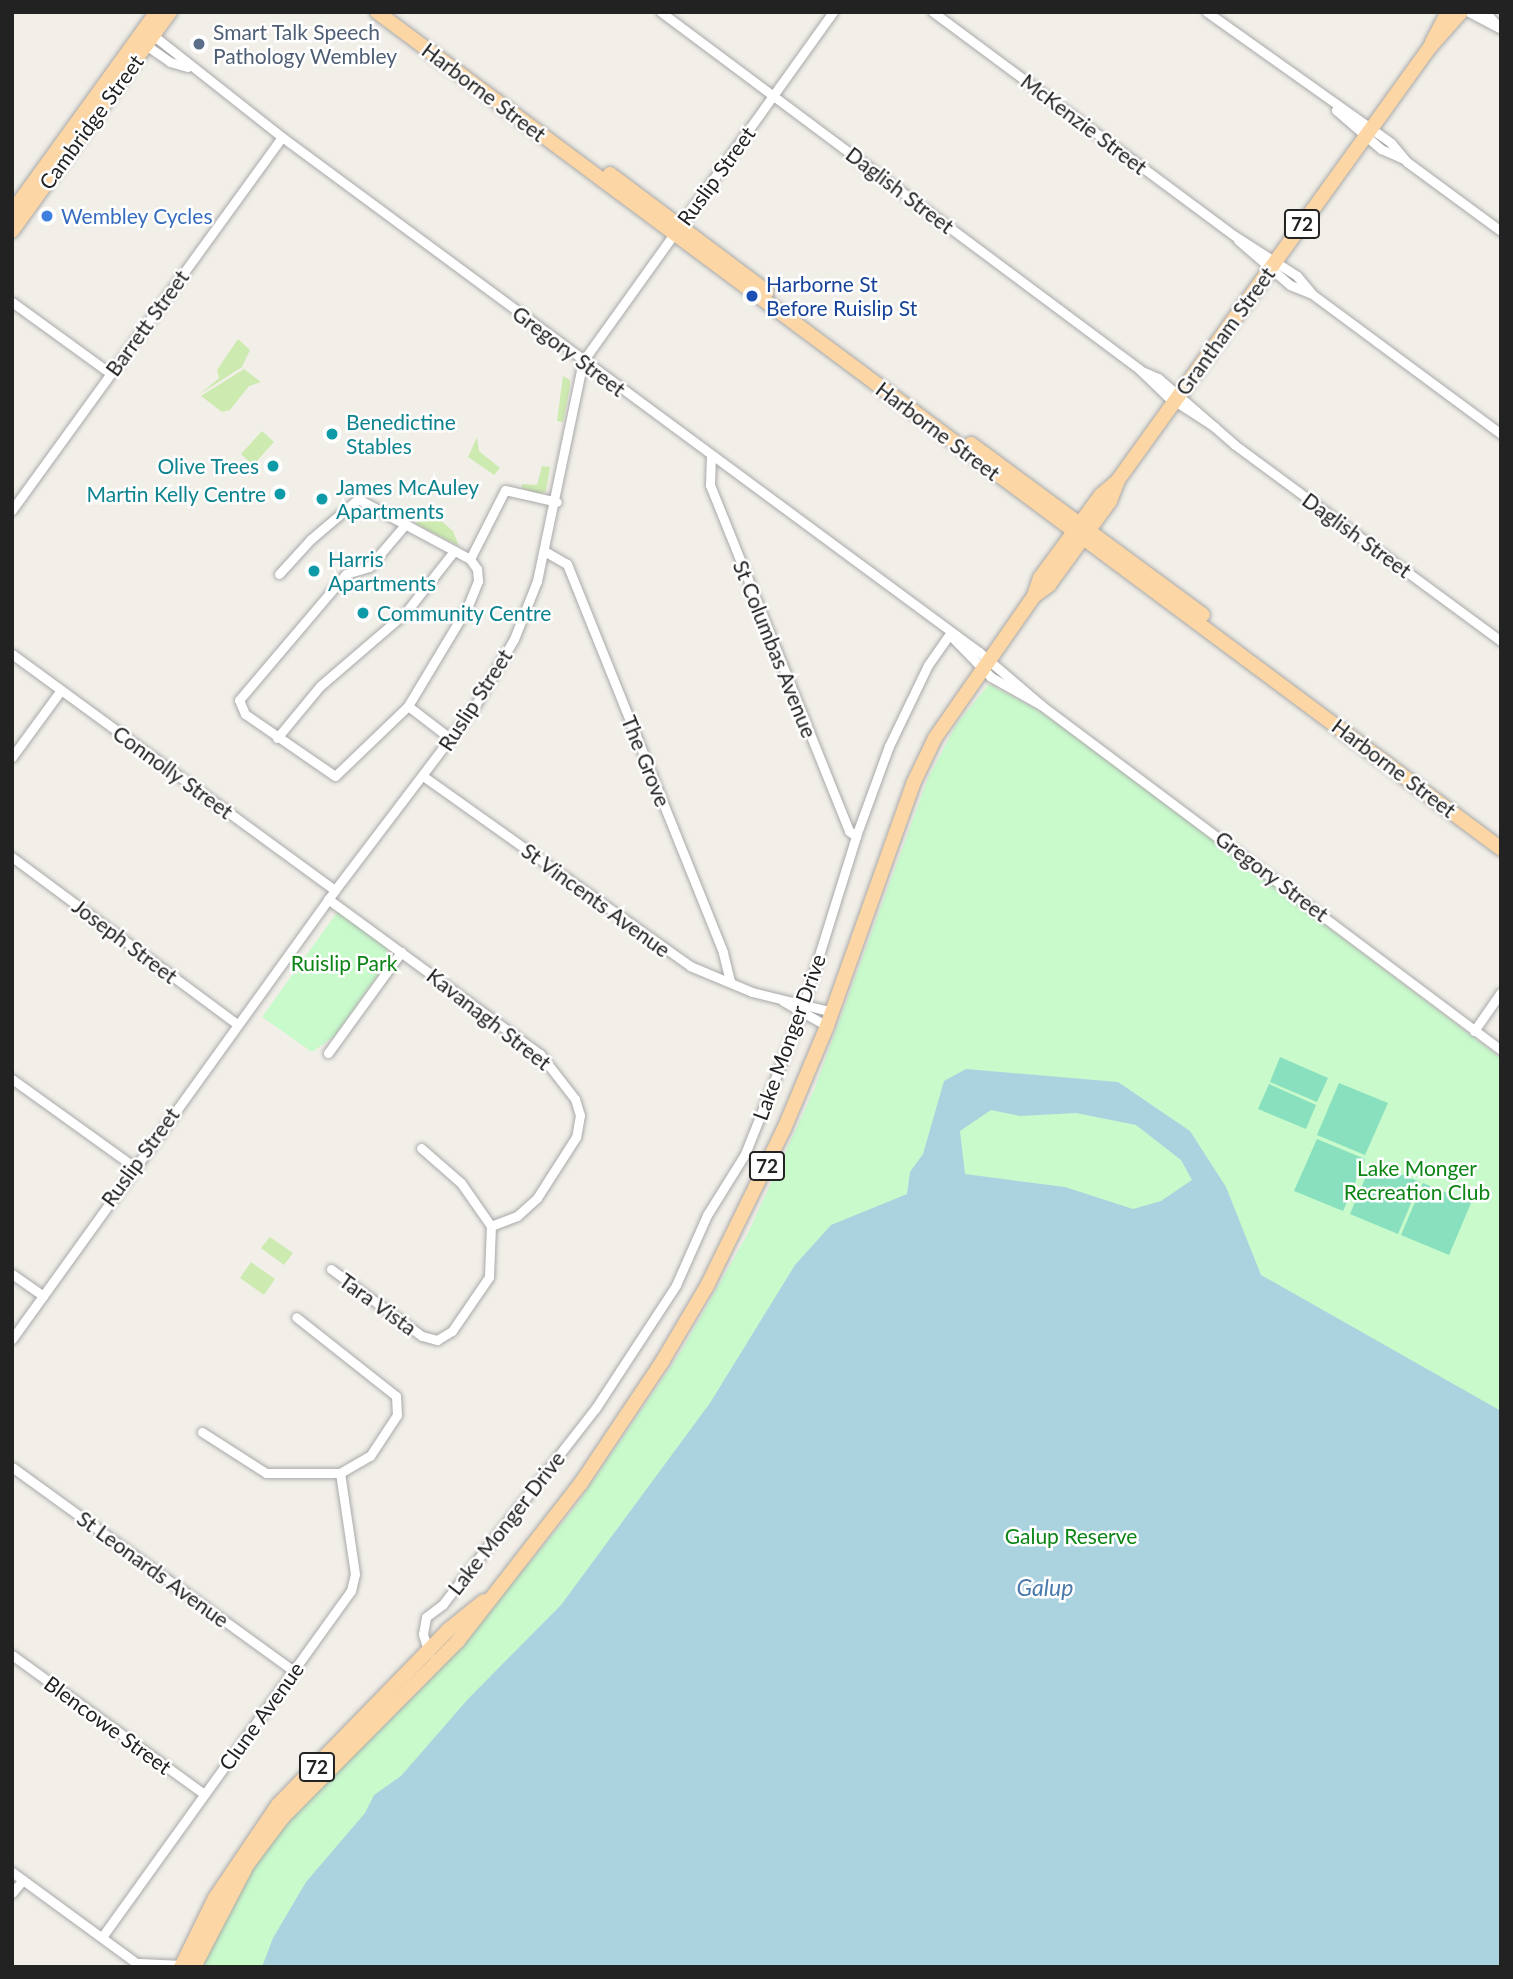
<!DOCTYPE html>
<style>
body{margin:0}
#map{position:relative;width:1513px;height:1979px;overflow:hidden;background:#f2efe9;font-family:Lato,sans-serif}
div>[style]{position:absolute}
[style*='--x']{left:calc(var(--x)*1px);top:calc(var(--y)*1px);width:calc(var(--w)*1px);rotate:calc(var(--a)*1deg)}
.grass>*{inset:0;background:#cdebb0}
.park>*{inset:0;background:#c8facc}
.pitch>*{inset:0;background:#88e0be}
.water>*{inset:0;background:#aad3df}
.roads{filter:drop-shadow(0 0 2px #a9a9a9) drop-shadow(0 0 2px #a9a9a9)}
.street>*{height:9px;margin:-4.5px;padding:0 4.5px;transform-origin:4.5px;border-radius:4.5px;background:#fff}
.primary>*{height:14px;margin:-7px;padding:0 7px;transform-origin:7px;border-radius:7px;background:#fcd6a4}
.dots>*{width:19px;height:19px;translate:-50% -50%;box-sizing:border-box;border:4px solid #fff;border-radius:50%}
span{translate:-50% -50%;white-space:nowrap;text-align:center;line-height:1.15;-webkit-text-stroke:5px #fff;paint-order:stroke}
.shield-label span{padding:2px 5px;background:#fff;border:2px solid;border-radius:5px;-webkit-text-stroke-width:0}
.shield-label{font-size:19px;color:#222;font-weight:700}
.service-label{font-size:21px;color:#4e5e75}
.left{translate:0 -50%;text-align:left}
.street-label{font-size:21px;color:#222}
.shop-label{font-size:21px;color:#366cbe}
.transit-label{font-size:21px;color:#164399}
.culture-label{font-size:21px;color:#0d838f}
.right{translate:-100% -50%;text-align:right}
.park-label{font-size:21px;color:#0c8416}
.water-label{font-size:23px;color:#4a7aab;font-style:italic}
.frame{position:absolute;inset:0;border:14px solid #222;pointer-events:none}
</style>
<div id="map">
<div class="grass">
<div style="clip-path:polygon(238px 339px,250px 350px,242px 367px,200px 394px,219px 378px,217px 370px)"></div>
<div style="clip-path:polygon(244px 369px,261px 382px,249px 386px,230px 410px,222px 412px,201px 396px)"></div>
<div style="clip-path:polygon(563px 376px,570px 380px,570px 387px,563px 422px,557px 421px)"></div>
<div style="clip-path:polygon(262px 431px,274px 442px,253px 465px,241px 454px)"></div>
<div style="clip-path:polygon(477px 437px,479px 451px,500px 468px,494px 475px,468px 457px)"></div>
<div style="clip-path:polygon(542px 466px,550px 467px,546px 491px,538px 494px,522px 488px,522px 484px,537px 485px)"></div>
<div style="clip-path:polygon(434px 508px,439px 519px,453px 531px,459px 546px,416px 524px,420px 509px)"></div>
<div style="clip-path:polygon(270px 1237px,293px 1253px,284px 1265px,261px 1248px)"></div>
<div style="clip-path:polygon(251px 1262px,275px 1279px,264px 1295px,240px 1278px)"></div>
</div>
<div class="park">
<div style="clip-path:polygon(989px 684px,1038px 710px,1104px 758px,1501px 1058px,1501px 1967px,200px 1967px,252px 1868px,290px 1819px,489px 1612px,575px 1507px,680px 1353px,747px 1235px,814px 1090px,928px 778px,956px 725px)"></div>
<div style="clip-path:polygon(338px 911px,386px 945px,389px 959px,335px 1036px,312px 1052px,262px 1017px)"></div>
</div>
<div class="pitch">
<div style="clip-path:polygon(1280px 1057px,1328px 1078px,1317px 1102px,1270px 1082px)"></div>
<div style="clip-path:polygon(1339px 1083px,1388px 1103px,1365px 1155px,1317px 1135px)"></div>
<div style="clip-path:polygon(1269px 1084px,1316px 1105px,1306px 1129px,1258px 1109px)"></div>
<div style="clip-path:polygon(1317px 1139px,1365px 1159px,1343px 1211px,1294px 1191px)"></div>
<div style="clip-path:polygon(1372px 1162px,1420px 1182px,1398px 1234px,1350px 1214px)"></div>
<div style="clip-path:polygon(1423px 1183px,1471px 1203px,1449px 1255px,1401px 1235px)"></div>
</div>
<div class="water">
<div style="clip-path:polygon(evenodd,966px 1069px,1118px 1082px,1190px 1131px,1226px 1187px,1261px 1275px,1501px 1411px,1501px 1967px,262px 1967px,273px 1938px,306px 1882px,365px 1813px,374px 1795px,401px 1776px,468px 1699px,561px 1605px,710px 1403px,795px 1265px,831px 1225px,907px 1194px,910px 1172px,923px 1154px,944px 1081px,966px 1069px,991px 1110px,1020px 1116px,1076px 1113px,1136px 1125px,1181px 1160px,1192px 1180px,1161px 1201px,1133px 1209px,1065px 1187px,965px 1174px,960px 1131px,991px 1110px)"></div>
</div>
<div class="roads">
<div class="street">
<div style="--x:661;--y:12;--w:597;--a:36.75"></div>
<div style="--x:1139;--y:369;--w:39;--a:44"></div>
<div style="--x:1167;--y:396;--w:57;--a:32.9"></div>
<div style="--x:933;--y:12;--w:376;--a:36.6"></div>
<div style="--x:1235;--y:236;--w:74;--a:32.8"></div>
<div style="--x:1297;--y:276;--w:23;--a:50"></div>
<div style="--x:1312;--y:294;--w:235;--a:36.5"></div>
<div style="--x:1207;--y:12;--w:226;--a:35.4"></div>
<div style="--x:1391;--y:143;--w:25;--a:50"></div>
<div style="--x:1407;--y:162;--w:117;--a:36.3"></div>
<div style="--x:1469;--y:12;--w:36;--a:28"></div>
<div style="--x:1485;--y:12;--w:19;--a:47"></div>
<div style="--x:149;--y:32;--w:169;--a:38.3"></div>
<div style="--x:282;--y:137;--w:867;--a:36.46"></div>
<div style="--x:979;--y:652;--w:82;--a:40.5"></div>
<div style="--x:1041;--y:705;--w:575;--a:36.87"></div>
<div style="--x:143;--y:43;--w:33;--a:35"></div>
<div style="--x:170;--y:62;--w:18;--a:16"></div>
<div style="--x:1336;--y:110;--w:60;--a:40.9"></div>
<div style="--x:1381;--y:149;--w:24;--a:24"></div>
<div style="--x:1238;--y:240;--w:69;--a:40.9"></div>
<div style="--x:1290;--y:285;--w:22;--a:22"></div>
<div style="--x:12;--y:302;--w:122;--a:36"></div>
<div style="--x:1142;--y:371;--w:17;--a:24"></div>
<div style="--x:1158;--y:378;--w:102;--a:41"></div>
<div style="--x:1235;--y:445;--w:330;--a:36.4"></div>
<div style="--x:711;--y:456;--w:29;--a:92"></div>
<div style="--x:710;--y:485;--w:373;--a:68.1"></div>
<div style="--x:849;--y:831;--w:9;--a:36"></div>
<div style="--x:12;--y:510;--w:460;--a:-54.1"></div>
<div style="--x:546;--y:552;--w:24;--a:30"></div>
<div style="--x:567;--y:564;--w:419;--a:68.1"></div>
<div style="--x:723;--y:953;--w:30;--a:76"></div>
<div style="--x:470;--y:559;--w:77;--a:-63.1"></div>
<div style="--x:505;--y:490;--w:53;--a:13"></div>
<div style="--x:279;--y:574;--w:47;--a:-47.6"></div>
<div style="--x:311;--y:539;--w:62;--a:-40.4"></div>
<div style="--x:358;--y:499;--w:127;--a:28.2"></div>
<div style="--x:470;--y:559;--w:12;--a:55"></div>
<div style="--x:477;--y:569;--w:12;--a:85"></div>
<div style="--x:478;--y:581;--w:27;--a:112"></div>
<div style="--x:468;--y:606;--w:117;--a:121"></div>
<div style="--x:408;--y:706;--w:101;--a:136.2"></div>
<div style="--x:335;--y:776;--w:109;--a:-145.4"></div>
<div style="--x:245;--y:714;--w:15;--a:-113"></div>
<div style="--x:239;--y:700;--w:165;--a:-49.7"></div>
<div style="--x:346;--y:574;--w:24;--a:-17"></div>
<div style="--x:369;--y:567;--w:54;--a:-49.5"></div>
<div style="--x:951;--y:636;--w:57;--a:45.7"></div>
<div style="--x:991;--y:677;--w:57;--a:29.2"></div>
<div style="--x:12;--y:654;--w:400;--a:36.2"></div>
<div style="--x:408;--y:706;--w:54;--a:37.5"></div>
<div style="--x:277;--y:738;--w:67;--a:-50.4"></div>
<div style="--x:320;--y:686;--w:113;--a:-40.7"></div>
<div style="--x:406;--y:612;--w:78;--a:-51.8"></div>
<div style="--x:12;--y:757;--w:83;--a:-53.8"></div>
<div style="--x:423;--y:776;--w:328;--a:35.4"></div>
<div style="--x:690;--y:966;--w:67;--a:22.8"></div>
<div style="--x:752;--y:992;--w:83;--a:13.9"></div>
<div style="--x:12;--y:857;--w:280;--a:36.6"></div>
<div style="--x:328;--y:899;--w:263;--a:36.2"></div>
<div style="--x:540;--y:1054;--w:57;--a:52.1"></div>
<div style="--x:575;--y:1099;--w:17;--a:73"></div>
<div style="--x:580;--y:1115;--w:22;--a:100"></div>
<div style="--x:576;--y:1137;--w:72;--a:122.6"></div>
<div style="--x:537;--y:1198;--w:27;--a:138"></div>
<div style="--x:517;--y:1216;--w:28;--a:159"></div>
<div style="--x:783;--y:1001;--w:51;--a:29.6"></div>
<div style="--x:1474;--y:1031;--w:47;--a:-55.3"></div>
<div style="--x:328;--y:1053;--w:125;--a:-54.1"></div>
<div style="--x:12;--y:1079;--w:149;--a:35.7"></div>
<div style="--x:331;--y:1269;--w:113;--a:36.4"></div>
<div style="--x:422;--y:1336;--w:16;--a:15"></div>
<div style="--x:437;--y:1340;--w:17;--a:-31"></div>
<div style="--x:452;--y:1331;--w:65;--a:-55.6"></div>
<div style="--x:489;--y:1277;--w:51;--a:-87.8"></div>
<div style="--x:491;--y:1226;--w:52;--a:-124.9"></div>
<div style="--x:461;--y:1183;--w:53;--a:-138.8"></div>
<div style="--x:12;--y:1274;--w:38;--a:35"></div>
<div style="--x:12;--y:1339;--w:553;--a:-54.27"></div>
<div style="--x:335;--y:890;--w:233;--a:-52.8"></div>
<div style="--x:476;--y:704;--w:75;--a:-59.7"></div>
<div style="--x:514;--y:639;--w:62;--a:-68.4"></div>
<div style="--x:537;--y:581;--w:225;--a:-78.2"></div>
<div style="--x:583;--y:361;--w:429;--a:-54.4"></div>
<div style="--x:202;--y:1432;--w:76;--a:32.6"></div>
<div style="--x:266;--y:1473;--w:74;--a:0"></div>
<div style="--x:340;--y:1473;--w:34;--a:-30"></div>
<div style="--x:370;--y:1456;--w:49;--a:-56.6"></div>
<div style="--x:397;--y:1415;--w:19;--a:-93"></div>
<div style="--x:396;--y:1396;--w:127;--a:-141.7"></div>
<div style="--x:12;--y:1467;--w:348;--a:35.9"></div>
<div style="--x:429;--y:1653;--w:20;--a:-108"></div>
<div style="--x:423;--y:1634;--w:17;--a:-80"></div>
<div style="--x:426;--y:1617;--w:21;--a:-37"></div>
<div style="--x:443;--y:1604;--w:247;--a:-52.1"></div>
<div style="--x:595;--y:1409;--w:148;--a:-56.8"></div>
<div style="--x:676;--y:1285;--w:77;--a:-66.1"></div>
<div style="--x:707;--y:1215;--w:72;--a:-58.1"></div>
<div style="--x:745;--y:1154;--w:152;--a:-68.3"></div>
<div style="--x:801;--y:1013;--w:185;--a:-72.7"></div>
<div style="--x:856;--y:836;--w:96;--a:-69.9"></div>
<div style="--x:889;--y:746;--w:90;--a:-64.3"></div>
<div style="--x:928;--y:665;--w:38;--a:-55"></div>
<div style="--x:12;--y:1655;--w:237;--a:35.9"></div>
<div style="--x:12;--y:1872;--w:161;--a:36.2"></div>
<div style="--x:12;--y:1893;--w:17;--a:-50"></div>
<div style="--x:102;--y:1937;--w:426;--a:-54.3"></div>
<div style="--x:351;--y:1591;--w:17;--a:-77"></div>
<div style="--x:355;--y:1574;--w:102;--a:-98.4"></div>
<div style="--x:139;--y:1963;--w:43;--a:2.7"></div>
</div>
<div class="primary">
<div style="--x:377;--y:12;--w:1401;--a:36.67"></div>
<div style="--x:1432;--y:42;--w:34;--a:-62"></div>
<div style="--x:610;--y:174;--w:196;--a:36.9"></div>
<div style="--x:12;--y:212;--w:247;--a:-54.1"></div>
<div style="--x:12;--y:231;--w:270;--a:-54.2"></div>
<div style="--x:971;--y:444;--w:288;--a:36.4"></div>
<div style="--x:1034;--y:596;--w:19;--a:-72"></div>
<div style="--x:1040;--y:578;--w:103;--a:-53.7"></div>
<div style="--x:1101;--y:495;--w:23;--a:-41"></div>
<div style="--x:1118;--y:480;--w:534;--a:-54.23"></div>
<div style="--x:1430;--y:47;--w:47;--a:-48.5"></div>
<div style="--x:181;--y:1967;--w:77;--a:-63.8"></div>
<div style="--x:215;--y:1898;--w:112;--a:-55.9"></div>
<div style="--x:278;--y:1805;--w:244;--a:-45.8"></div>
<div style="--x:448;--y:1630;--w:46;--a:-38.9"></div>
<div style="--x:194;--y:1967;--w:115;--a:-62.5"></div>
<div style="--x:247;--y:1865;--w:60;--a:-53.1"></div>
<div style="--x:283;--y:1817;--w:248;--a:-45.2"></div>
<div style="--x:458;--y:1641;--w:200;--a:-52.1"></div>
<div style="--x:581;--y:1483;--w:146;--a:-56.2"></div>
<div style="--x:662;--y:1362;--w:88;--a:-59.4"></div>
<div style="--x:707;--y:1286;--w:175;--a:-63.9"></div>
<div style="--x:784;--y:1129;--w:112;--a:-67.3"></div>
<div style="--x:827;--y:1026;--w:257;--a:-70.4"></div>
<div style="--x:913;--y:784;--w:51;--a:-64.4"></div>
<div style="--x:935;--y:738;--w:173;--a:-55.1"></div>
<div style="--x:1034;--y:596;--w:19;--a:-36"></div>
<div style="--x:1049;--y:585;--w:104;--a:-54"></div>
<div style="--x:1110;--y:501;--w:22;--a:-69"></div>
</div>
</div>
<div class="dots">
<div style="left:199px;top:44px;background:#5c6f8a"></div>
<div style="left:47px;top:216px;background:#3f7fe0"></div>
<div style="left:752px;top:296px;background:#1a4fb4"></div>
<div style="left:332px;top:434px;background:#0f9aa8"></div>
<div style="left:273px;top:466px;background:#0f9aa8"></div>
<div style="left:280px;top:494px;background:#0f9aa8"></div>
<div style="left:322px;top:499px;background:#0f9aa8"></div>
<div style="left:314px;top:571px;background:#0f9aa8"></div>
<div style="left:363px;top:613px;background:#0f9aa8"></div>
</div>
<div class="shield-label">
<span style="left:1302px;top:224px">72</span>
<span style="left:767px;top:1166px">72</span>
<span style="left:317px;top:1767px">72</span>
</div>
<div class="service-label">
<span class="left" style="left:213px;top:44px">Smart Talk Speech<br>Pathology Wembley</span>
</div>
<div class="street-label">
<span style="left:484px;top:92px;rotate:37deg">Harborne Street</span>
<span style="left:91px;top:122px;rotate:-54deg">Cambridge Street</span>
<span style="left:1084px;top:124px;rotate:37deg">McKenzie Street</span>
<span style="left:716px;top:176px;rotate:-54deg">Ruslip Street</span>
<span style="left:900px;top:190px;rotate:37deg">Daglish Street</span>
<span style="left:147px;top:323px;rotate:-54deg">Barrett Street</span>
<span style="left:1225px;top:331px;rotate:-54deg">Grantham Street</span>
<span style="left:569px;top:351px;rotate:37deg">Gregory Street</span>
<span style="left:938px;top:431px;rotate:37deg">Harborne Street</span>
<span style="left:1357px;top:535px;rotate:36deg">Daglish Street</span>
<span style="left:775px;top:649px;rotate:68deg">St Columbas Avenue</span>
<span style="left:475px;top:700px;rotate:-57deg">Ruslip Street</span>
<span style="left:646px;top:761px;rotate:68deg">The Grove</span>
<span style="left:1394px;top:768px;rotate:37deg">Harborne Street</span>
<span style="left:173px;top:772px;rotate:36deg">Connolly Street</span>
<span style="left:1272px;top:876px;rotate:37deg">Gregory Street</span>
<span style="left:596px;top:900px;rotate:36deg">St Vincents Avenue</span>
<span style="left:125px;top:941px;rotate:37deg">Joseph Street</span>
<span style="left:489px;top:1019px;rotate:38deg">Kavanagh Street</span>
<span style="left:789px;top:1037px;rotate:-70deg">Lake Monger Drive</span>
<span style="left:140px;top:1157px;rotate:-54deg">Ruslip Street</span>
<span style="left:378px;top:1304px;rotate:36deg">Tara Vista</span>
<span style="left:506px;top:1523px;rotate:-52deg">Lake Monger Drive</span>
<span style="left:153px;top:1569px;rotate:36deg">St Leonards Avenue</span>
<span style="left:261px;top:1716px;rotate:-54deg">Clune Avenue</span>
<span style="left:108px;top:1725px;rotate:36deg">Blencowe Street</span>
</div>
<div class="shop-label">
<span class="left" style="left:61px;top:216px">Wembley Cycles</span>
</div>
<div class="transit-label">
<span class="left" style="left:766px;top:296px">Harborne St<br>Before Ruislip St</span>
</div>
<div class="culture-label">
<span class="left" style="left:346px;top:434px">Benedictine<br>Stables</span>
<span class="right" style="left:259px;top:466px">Olive Trees</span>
<span class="left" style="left:336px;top:499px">James McAuley<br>Apartments</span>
<span class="right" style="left:266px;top:494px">Martin Kelly Centre</span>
<span class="left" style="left:328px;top:571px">Harris<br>Apartments</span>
<span class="left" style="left:377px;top:613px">Community Centre</span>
</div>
<div class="park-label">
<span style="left:344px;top:963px">Ruislip Park</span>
<span style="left:1417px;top:1180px">Lake Monger<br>Recreation Club</span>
<span style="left:1071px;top:1536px">Galup Reserve</span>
</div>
<div class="water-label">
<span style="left:1045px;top:1587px">Galup</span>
</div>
<div class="frame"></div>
</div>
